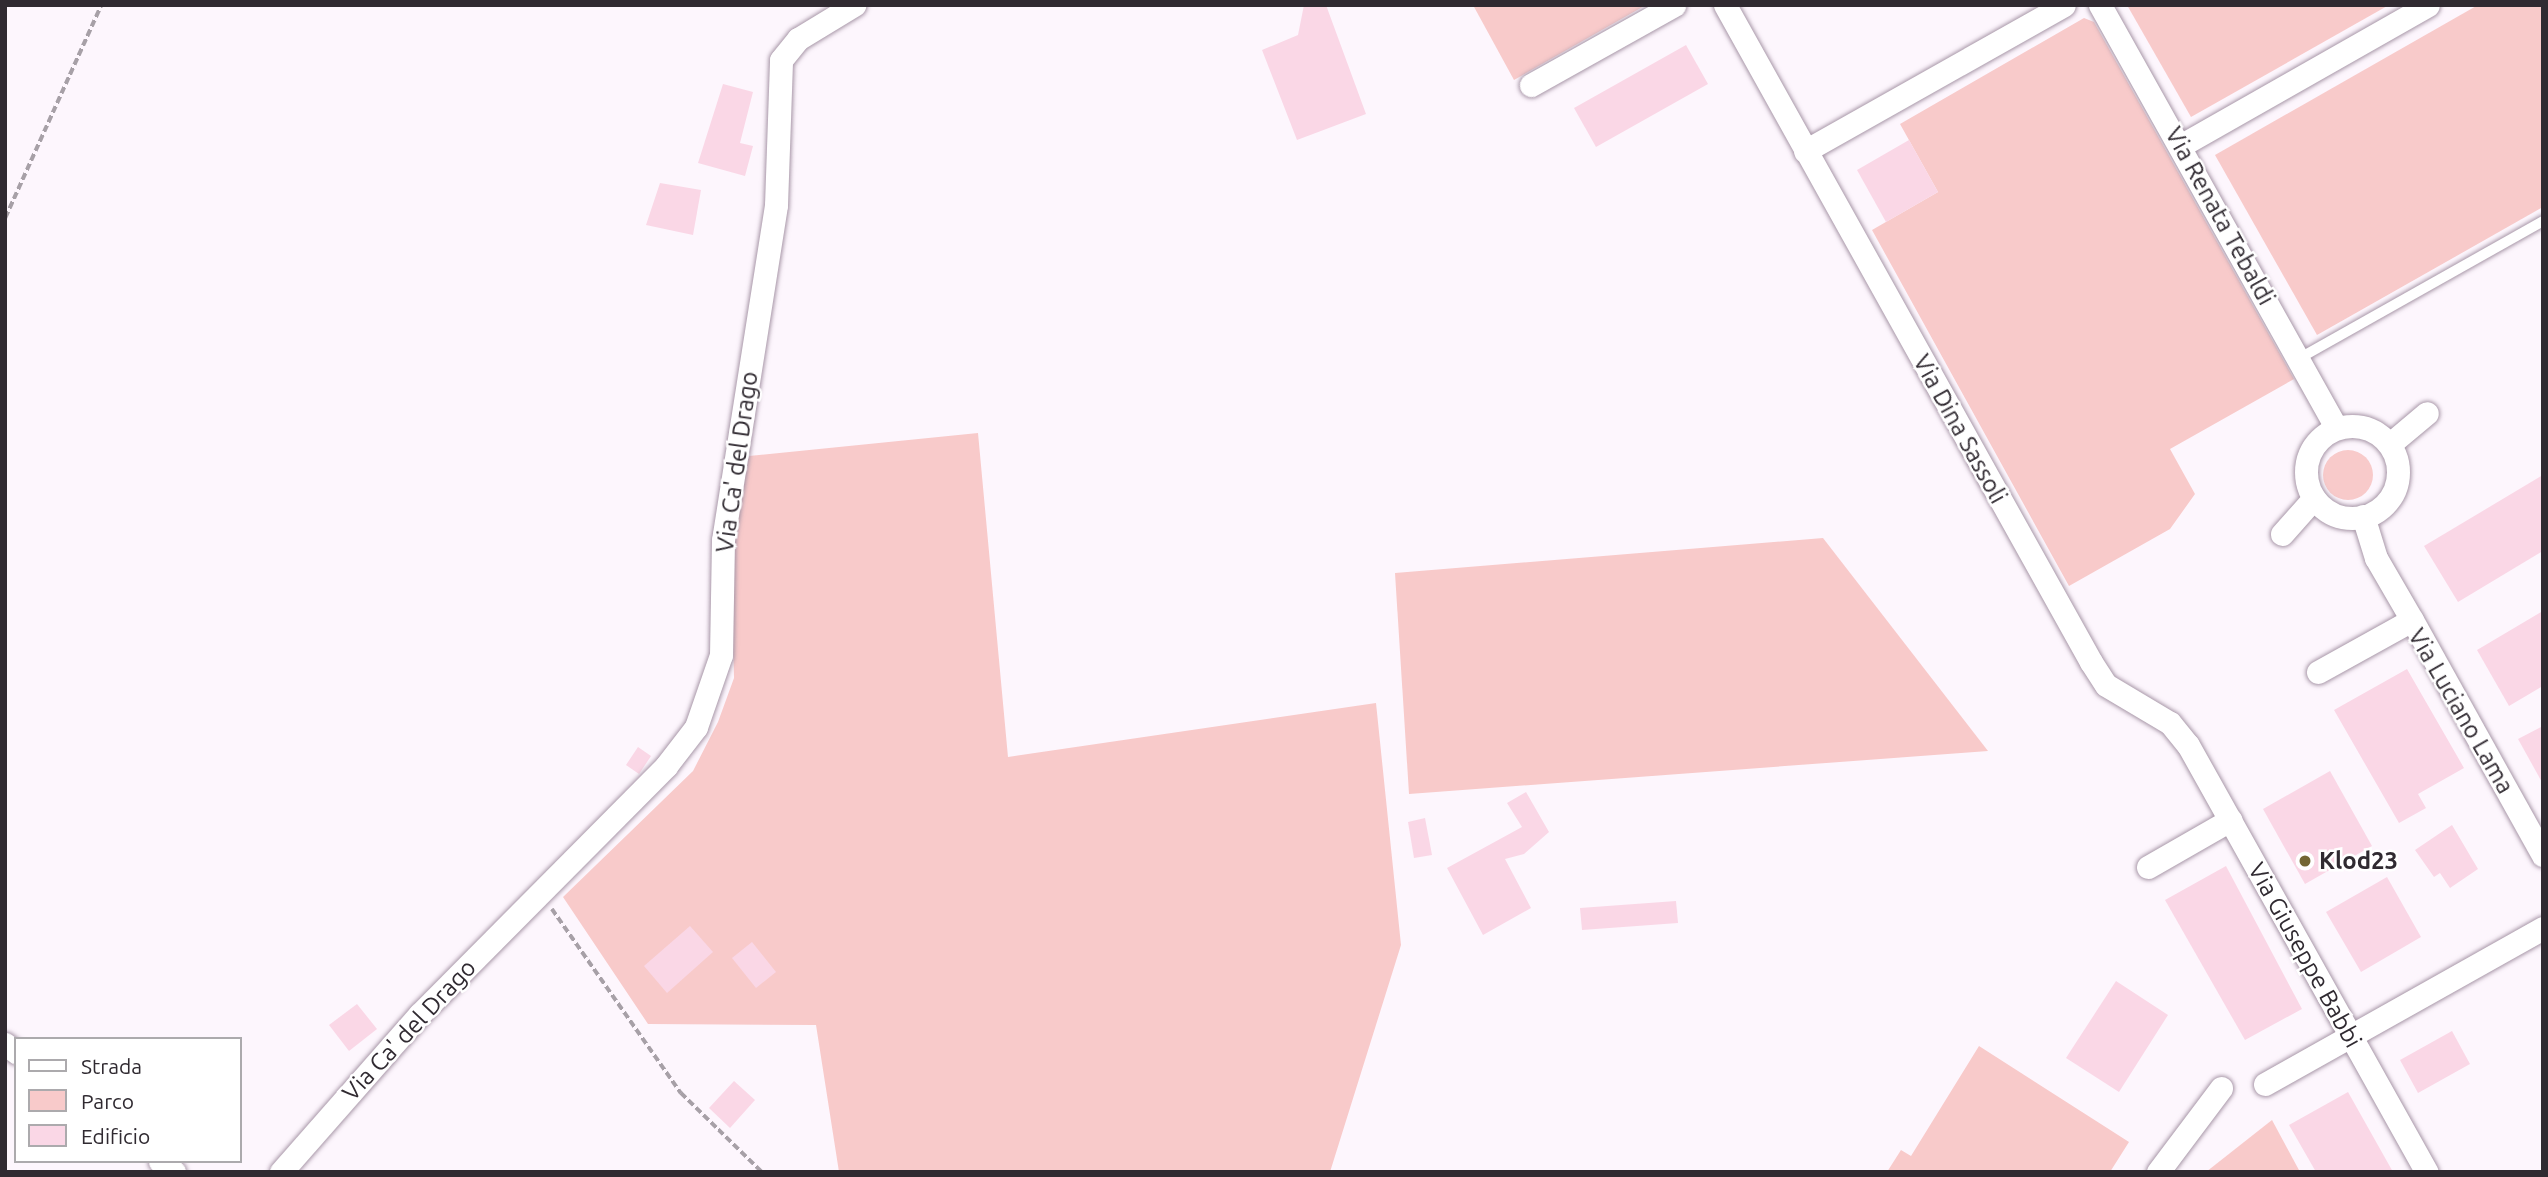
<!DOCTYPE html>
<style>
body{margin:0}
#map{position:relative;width:2548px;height:1177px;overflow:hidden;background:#fdf6fd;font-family:Ubuntu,sans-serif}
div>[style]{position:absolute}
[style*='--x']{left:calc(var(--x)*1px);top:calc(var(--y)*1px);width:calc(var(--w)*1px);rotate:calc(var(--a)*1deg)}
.green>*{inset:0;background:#f8caca}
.round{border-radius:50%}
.building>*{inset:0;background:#fad7e6}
.path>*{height:3.5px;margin-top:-1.75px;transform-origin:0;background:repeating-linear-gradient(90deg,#a7a0a7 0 7px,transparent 0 10.5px)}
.roads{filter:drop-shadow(0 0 2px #a897a8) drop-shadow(0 0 2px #a897a8)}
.service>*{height:10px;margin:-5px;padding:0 5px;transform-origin:5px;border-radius:5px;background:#fff}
.minor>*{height:23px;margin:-11.5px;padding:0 11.5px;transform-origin:11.5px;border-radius:11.5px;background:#fff}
.minor>.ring{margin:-11.5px;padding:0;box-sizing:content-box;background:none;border:23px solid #fff;border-radius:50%}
.dots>*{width:19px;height:19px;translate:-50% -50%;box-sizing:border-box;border:4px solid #fff;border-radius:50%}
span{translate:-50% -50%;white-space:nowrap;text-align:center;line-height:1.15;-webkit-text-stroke:5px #fff;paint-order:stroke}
.street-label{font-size:24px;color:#302a31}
.poi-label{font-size:24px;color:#302a31;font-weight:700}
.left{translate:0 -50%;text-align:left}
.frame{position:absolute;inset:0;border:7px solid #302a31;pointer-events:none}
.legend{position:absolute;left:14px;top:1037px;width:228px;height:126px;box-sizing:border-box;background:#fff;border:2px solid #acaaad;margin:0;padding:9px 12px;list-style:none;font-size:21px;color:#302a31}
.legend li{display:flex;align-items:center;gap:14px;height:35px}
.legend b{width:35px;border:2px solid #acaaad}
</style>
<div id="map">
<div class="green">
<div style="clip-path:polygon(1473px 5px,1646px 5px,1514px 80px)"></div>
<div style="clip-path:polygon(2127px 5px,2389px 5px,2191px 117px)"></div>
<div style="clip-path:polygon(2478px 5px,2543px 5px,2543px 207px,2317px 335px,2215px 155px)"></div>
<div style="clip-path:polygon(2084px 18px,2094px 22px,2294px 379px,2170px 449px,2195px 494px,2170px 529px,2069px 586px,1872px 230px,1938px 192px,1900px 124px)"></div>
<div style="clip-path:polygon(978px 433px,1008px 757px,1376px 703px,1401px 945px,1330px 1172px,839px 1172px,816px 1025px,648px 1024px,563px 897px,693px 771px,718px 722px,734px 678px,731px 546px,749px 456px)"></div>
<div class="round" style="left:2323px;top:450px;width:50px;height:50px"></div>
<div style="clip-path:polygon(1823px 538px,1988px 751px,1409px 794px,1395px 573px)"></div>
<div style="clip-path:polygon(1979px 1046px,2129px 1142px,2110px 1172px,1887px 1172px,1901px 1150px,1911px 1156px)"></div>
<div style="clip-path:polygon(2272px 1120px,2300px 1172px,2206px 1172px)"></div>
</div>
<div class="building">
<div style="clip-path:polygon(1304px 5px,1326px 5px,1366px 114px,1297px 140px,1262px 50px,1298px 35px)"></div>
<div style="clip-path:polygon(1686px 45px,1708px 84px,1596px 147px,1574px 108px)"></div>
<div style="clip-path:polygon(723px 84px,753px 92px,740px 143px,753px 146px,745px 176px,698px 163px)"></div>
<div style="clip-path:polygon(1909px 140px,1938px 192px,1886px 222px,1857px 170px)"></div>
<div style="clip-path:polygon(660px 183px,701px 190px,693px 235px,646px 225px)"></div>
<div style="clip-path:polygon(2543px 475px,2543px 551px,2458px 602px,2424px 546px)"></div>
<div style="clip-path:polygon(2543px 611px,2543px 686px,2509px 706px,2477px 650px)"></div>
<div style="clip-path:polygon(2407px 669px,2464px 768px,2418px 794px,2426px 808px,2399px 823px,2334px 710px)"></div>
<div style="clip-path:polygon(2543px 726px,2543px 784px,2518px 739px)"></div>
<div style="clip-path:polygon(638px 747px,651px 756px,639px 774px,626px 765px)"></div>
<div style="clip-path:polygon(2330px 771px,2372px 846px,2305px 884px,2263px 809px)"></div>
<div style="clip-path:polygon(1526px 792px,1549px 832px,1524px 854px,1505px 859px,1531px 908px,1483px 935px,1447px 868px,1522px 827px,1507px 803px)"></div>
<div style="clip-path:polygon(1425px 818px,1432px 855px,1414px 858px,1408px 822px)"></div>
<div style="clip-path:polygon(2452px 825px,2478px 869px,2450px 888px,2440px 873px,2434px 877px,2415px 850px)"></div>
<div style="clip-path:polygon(2226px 866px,2302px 1009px,2245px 1040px,2165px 900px)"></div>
<div style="clip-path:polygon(2387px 877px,2421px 937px,2361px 972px,2326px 912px)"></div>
<div style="clip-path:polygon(1676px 901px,1678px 923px,1582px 930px,1580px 908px)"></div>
<div style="clip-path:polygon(690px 926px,713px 952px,667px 993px,644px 966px)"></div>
<div style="clip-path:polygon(752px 942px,776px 972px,756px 988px,732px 958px)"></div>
<div style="clip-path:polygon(2116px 981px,2168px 1015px,2119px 1092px,2066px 1058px)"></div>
<div style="clip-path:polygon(357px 1004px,377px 1029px,349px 1051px,329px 1025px)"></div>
<div style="clip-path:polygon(2452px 1031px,2470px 1064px,2418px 1093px,2400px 1060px)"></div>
<div style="clip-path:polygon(734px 1081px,755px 1100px,730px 1128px,709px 1108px)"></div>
<div style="clip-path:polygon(2348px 1092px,2393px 1172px,2316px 1172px,2289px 1125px)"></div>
</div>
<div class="path">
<div style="--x:5;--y:218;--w:234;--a:-65.7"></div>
<div style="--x:552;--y:909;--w:225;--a:55"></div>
<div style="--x:681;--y:1093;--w:113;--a:44.3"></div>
</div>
<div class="roads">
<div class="service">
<div style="--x:2300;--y:358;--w:279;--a:-29.4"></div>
</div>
<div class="minor">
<div style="--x:1725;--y:5;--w:752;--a:60.88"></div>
<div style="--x:2091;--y:662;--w:27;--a:57"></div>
<div style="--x:2106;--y:685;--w:74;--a:30.7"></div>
<div style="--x:2170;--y:723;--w:28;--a:51"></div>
<div style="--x:2188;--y:745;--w:489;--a:60.8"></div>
<div style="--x:2100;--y:5;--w:484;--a:60.8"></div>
<div style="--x:1531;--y:85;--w:164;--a:-29.2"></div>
<div style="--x:2180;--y:146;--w:285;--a:-29.6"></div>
<div style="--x:1805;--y:151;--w:297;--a:-29.4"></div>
<div class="ring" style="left:2306px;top:426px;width:69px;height:69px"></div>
<div style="--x:2390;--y:444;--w:48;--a:-40"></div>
<div style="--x:2363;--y:516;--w:44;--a:72.8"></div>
<div style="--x:2376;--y:558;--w:72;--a:59.9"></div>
<div style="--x:2282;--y:534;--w:48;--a:-48.4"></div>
<div style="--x:2318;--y:672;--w:107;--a:-29"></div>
<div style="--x:2412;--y:620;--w:269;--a:60.9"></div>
<div style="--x:2148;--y:867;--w:95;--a:-29.8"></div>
<div style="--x:5;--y:1044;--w:14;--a:36"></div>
<div style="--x:2265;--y:1084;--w:319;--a:-29.3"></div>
<div style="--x:160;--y:1161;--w:18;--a:38"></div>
<div style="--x:281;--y:1172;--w:210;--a:-48.7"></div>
<div style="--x:420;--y:1014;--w:349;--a:-45.2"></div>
<div style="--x:666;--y:766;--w:49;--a:-52.4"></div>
<div style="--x:696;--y:727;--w:76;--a:-70.9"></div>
<div style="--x:721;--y:655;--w:115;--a:-89"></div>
<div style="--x:723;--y:540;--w:339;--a:-81"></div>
<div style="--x:776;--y:205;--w:145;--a:-88"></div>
<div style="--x:781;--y:60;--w:27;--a:-51"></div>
<div style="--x:798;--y:39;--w:66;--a:-31.3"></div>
<div style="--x:2158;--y:1172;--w:105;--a:-53.1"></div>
</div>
</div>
<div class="dots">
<div style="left:2305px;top:861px;background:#736633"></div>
</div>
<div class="street-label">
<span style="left:2220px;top:216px;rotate:61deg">Via Renata Tebaldi</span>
<span style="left:1960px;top:429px;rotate:61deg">Via Dina Sassoli</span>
<span style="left:737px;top:462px;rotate:-82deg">Via Ca' del Drago</span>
<span style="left:2461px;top:711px;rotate:60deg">Via Luciano Lama</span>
<span style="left:2305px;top:955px;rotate:61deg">Via Giuseppe Babbi</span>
<span style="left:409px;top:1030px;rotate:-47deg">Via Ca' del Drago</span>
</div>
<div class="poi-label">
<span class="left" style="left:2319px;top:861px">Klod23</span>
</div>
<div class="frame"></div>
<ul class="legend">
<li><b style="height:9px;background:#fff"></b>Strada</li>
<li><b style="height:19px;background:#f8caca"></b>Parco</li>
<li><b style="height:19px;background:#fad7e6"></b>Edificio</li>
</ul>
</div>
